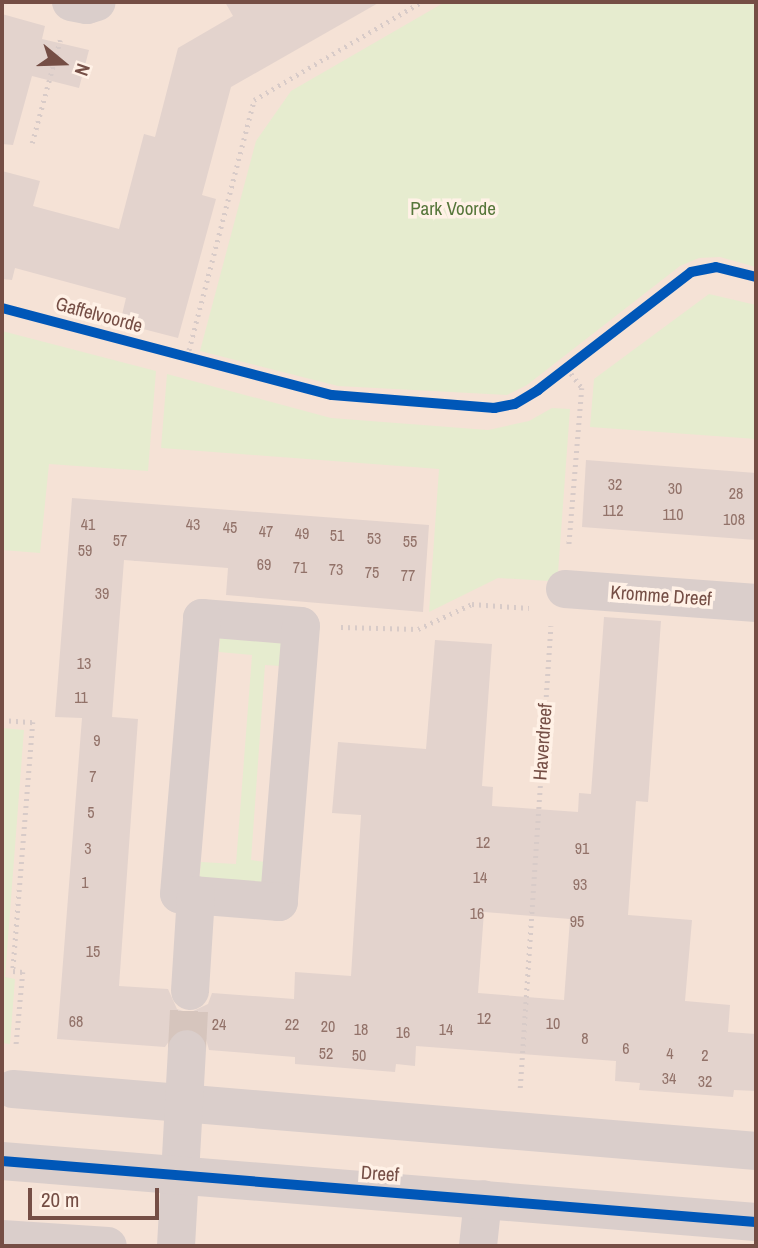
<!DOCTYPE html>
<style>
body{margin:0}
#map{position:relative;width:758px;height:1248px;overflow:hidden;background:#f7ede5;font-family:"Archivo Narrow",sans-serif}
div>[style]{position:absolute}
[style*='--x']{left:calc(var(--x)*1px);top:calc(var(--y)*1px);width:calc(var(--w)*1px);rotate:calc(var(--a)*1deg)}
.residential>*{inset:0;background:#f5e2d6}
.green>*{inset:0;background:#e6eccf}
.building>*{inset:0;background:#e3d3cd}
.street-tunnel>*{height:38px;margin-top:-19px;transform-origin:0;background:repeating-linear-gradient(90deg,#d6c5bd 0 38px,transparent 0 57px)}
.path>*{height:4.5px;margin-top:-2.25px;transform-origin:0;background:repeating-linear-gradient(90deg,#d8cbc8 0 2px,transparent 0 7px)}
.street>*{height:38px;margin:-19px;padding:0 19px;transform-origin:19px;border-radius:19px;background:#dacecb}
.secondary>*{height:38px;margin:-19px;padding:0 19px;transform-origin:19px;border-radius:19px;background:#dacecb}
.cycleway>*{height:10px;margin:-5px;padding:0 5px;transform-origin:5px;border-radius:5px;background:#0057b8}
span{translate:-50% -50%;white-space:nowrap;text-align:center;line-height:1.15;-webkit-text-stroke:7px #fff1e6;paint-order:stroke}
.number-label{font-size:16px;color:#927269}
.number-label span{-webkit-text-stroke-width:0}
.park-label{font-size:19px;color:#56763a}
.street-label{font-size:19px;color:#754e45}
.frame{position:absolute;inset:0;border:4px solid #754e45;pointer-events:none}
.north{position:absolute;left:28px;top:28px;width:70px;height:70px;-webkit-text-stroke:5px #fff1e6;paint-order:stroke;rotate:109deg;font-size:19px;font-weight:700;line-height:28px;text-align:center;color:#754e45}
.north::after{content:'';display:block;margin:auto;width:24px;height:32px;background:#754e45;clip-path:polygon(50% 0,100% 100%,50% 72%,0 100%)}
.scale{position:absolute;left:28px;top:1188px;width:131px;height:32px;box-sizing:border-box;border:4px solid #754e45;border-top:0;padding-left:9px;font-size:21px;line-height:24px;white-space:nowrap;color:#754e45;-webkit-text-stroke:5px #fff1e6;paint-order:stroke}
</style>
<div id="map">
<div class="residential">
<div style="clip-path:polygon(2px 2px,756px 2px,756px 1246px,2px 1246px)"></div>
</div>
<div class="green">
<div style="clip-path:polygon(445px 2px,756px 2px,756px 267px,720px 257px,699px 258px,680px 266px,527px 385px,507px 395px,338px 386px,200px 351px,256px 141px,291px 91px)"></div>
<div style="clip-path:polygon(709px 294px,756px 305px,756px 439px,590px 427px,594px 379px)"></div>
<div style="clip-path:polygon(2px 331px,156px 371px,148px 471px,49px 464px,40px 553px,2px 550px)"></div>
<div style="clip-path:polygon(167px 374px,331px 418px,488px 430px,529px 421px,552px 408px,570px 409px,558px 573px,549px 581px,498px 578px,429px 612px,439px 469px,161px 448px)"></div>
<div style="clip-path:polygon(220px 638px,282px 643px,280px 666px,265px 665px,251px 860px,265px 862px,263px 886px,199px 882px,201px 862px,236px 864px,252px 655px,219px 652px)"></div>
<div style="clip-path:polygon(2px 728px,24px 730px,5px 977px,15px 979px,10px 1044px,2px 1043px)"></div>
</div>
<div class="building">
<div style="clip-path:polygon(225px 2px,380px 2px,231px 87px,202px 195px,216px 199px,178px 338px,120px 323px,126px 298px,15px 268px,12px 280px,2px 279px,2px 171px,40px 181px,33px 206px,119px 229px,144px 134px,155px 137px,178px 48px,233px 16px)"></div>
<div style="clip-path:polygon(2px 14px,45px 26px,42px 39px,89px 50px,79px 88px,32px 76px,13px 145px,2px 144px)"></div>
<div style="clip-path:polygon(586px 460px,756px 473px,756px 540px,582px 527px)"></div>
<div style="clip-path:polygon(evenodd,72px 498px,429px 525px,423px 612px,226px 595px,228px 568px,124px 560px,112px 717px,138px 719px,119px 986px,168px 989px,177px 1009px,189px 1013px,208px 1004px,212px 993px,294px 999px,295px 972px,351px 976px,361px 815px,332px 813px,338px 742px,426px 749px,435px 640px,492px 644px,482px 786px,493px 787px,492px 806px,578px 812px,579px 793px,591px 794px,604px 617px,661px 621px,648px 802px,636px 801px,628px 915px,692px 920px,685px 1001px,730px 1005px,728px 1032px,756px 1034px,756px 1091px,734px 1090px,733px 1097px,639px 1090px,640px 1083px,615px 1081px,616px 1061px,416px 1046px,415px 1066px,396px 1064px,395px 1072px,295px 1064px,295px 1057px,209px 1050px,206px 1039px,189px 1027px,177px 1030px,165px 1047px,57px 1039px,82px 718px,55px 717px,72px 498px,484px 912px,570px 919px,564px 1000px,478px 993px,484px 912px)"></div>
</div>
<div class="street-tunnel">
<div style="--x:187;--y:1049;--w:58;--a:-87"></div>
</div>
<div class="path">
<div style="--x:32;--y:143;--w:107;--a:-74.8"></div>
<div style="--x:187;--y:357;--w:266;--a:-75.4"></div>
<div style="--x:254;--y:100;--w:194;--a:-30.4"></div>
<div style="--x:567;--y:368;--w:25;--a:53"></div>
<div style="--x:582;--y:388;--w:159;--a:94.7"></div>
<div style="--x:341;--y:627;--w:77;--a:1.5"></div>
<div style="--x:418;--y:629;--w:60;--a:-24.8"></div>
<div style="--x:472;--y:604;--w:57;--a:4"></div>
<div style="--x:2;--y:720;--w:31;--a:4"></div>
<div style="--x:33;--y:722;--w:250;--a:94.6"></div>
<div style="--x:13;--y:971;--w:10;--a:6"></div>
<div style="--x:23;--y:972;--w:75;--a:95.3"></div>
<div style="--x:520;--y:1088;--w:463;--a:-86.2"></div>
</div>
<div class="street">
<div style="--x:71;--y:2;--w:16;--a:11"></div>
<div style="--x:87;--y:5;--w:10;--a:-17"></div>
<div style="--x:565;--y:589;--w:192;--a:4.2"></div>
<div style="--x:202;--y:618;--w:99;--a:4.6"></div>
<div style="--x:301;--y:626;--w:277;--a:94.6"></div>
<div style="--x:279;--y:902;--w:100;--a:-175.4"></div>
<div style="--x:179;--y:894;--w:277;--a:-85.2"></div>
<div style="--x:190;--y:991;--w:96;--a:-86.4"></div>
<div style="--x:13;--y:1089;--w:746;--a:4.77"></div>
<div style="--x:2;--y:1239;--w:106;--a:3.8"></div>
<div style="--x:176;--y:1246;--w:197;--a:-86.8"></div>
<div style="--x:478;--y:1246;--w:47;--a:-83.9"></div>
</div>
<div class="secondary">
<div style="--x:2;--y:1161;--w:756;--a:4.63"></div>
</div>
<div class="cycleway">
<div style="--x:2;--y:308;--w:341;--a:14.8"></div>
<div style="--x:332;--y:395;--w:163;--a:4.6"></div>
<div style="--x:494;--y:408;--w:21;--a:-11"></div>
<div style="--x:515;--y:404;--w:27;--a:-31"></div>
<div style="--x:538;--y:390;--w:193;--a:-37.6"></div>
<div style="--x:691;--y:272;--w:25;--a:-11"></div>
<div style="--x:716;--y:267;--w:41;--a:14"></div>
<div style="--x:2;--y:1161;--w:756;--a:4.63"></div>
</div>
<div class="number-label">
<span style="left:615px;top:484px">32</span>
<span style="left:675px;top:488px">30</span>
<span style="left:736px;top:493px">28</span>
<span style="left:613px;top:510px">112</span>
<span style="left:673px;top:514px">110</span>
<span style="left:734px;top:519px">108</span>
<span style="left:88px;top:524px">41</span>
<span style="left:193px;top:524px">43</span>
<span style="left:230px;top:527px">45</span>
<span style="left:266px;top:531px">47</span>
<span style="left:302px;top:533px">49</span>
<span style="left:337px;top:535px">51</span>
<span style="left:374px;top:538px">53</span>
<span style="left:120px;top:540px">57</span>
<span style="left:410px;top:541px">55</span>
<span style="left:85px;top:550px">59</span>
<span style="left:264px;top:564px">69</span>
<span style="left:300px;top:567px">71</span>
<span style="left:336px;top:569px">73</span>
<span style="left:372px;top:572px">75</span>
<span style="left:408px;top:575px">77</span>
<span style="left:102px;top:593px">39</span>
<span style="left:84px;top:663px">13</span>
<span style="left:81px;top:697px">11</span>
<span style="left:97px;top:740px">9</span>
<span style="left:93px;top:776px">7</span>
<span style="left:91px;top:812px">5</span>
<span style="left:483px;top:842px">12</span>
<span style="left:88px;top:848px">3</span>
<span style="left:582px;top:848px">91</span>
<span style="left:480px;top:877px">14</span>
<span style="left:85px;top:882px">1</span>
<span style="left:580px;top:884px">93</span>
<span style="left:477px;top:913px">16</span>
<span style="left:577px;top:921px">95</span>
<span style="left:93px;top:951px">15</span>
<span style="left:484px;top:1018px">12</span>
<span style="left:76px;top:1021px">68</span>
<span style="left:553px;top:1023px">10</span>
<span style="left:219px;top:1024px">24</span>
<span style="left:292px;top:1024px">22</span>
<span style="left:328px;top:1026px">20</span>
<span style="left:361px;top:1029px">18</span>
<span style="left:446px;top:1029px">14</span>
<span style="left:403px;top:1032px">16</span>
<span style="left:585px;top:1038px">8</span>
<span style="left:626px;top:1048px">6</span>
<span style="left:326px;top:1053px">52</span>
<span style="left:670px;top:1053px">4</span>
<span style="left:359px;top:1055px">50</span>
<span style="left:705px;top:1055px">2</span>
<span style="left:669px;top:1078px">34</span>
<span style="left:705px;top:1081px">32</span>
</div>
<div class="park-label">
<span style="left:453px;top:209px">Park Voorde</span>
</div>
<div class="street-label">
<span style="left:99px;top:315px;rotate:15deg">Gaffelvoorde</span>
<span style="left:661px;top:596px;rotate:4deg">Kromme Dreef</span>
<span style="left:543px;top:742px;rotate:-86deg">Haverdreef</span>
<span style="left:380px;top:1174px;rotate:4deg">Dreef</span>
</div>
<div class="frame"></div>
<div class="north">N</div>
<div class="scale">20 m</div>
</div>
